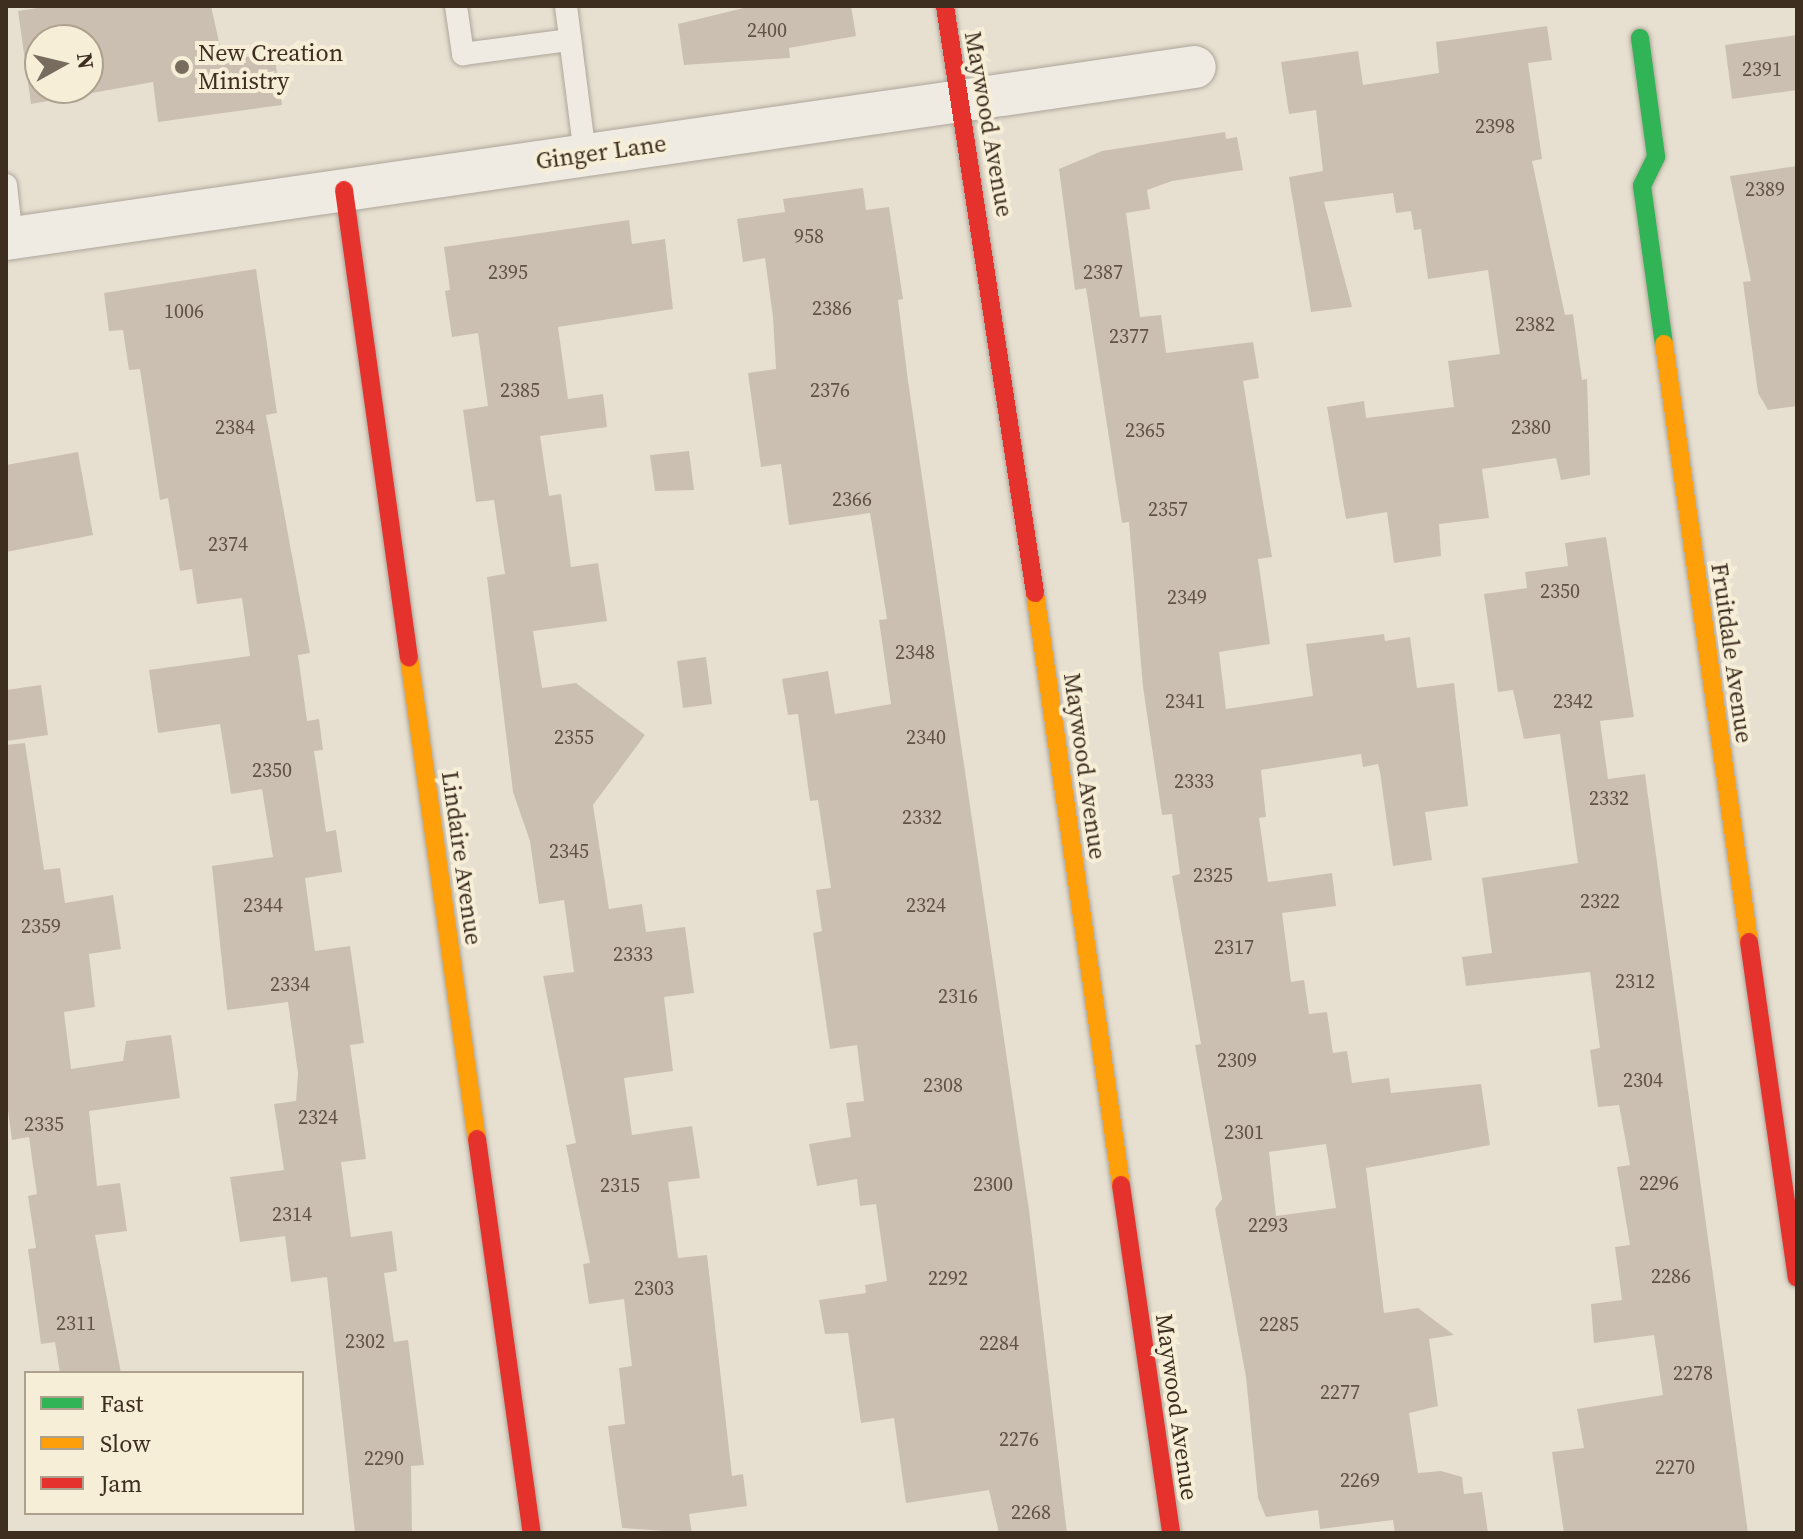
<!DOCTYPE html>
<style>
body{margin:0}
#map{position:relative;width:1803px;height:1539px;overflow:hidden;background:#e7e0d1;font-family:"Source Serif 4",serif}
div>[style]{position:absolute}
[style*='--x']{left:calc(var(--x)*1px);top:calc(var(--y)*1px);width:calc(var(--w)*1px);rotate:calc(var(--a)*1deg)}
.building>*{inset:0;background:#cbbfb2}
.roads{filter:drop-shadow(0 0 2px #ada599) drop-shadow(0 0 2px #ada599)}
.lane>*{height:22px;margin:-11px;padding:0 11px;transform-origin:11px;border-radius:11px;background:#efebe3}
.street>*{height:42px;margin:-21px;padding:0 21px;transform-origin:21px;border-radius:21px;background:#efebe3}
.fast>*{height:18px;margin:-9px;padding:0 9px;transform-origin:9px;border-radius:9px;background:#30b455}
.slow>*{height:18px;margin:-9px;padding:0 9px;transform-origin:9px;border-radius:9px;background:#ff9f0a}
.jam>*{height:18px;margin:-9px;padding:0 9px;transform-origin:9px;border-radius:9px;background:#e5322d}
.dots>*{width:22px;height:22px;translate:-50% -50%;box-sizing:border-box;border:4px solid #f7eed8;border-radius:50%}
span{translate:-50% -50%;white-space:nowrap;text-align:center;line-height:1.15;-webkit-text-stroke:8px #f7eed8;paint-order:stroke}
.number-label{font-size:20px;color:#605244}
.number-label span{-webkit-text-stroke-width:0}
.poi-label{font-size:24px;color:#3d2e20}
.left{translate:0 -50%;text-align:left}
.street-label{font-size:24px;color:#3d2e20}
.frame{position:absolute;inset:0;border:8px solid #3d2e20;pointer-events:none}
.legend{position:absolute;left:24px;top:1371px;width:280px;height:144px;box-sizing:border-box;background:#f7eed8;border:2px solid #ada18e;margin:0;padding:10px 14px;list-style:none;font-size:24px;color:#3d2e20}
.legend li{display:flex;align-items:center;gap:16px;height:40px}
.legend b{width:40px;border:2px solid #ada18e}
.north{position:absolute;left:24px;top:24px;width:80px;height:80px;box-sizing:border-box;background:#f7eed8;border:2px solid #ada18e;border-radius:50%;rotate:82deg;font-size:22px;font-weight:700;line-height:32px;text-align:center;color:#3d2e20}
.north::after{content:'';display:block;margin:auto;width:28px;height:36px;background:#786c5e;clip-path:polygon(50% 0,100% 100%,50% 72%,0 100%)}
</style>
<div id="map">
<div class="building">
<div style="clip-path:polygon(evenodd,51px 6px,211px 6px,223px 60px,274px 53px,282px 105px,158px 122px,153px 82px,31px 104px,18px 11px,51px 6px,40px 40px,88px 40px,88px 88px,40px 88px,40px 40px)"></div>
<div style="clip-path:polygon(752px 6px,851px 6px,856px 36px,789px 48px,790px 58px,684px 65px,678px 24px)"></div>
<div style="clip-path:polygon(1547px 26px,1552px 60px,1528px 63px,1542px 159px,1532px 161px,1565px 315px,1573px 314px,1582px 380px,1587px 379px,1590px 475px,1561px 480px,1556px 458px,1482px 469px,1489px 518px,1439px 524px,1441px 556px,1394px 563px,1387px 512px,1346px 519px,1327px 407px,1364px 401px,1366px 418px,1454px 407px,1448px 361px,1500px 354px,1488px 270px,1428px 279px,1421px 229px,1414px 230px,1411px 211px,1396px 213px,1393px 193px,1324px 202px,1352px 307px,1311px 312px,1289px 177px,1323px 171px,1316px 110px,1289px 114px,1281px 62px,1358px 51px,1363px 85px,1439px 73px,1436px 42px)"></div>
<div style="clip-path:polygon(1797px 35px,1797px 90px,1732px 99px,1725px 45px)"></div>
<div style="clip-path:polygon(evenodd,1225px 132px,1226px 139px,1237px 137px,1243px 170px,1172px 181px,1147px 190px,1150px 209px,1126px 213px,1140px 317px,1161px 315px,1166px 353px,1253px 342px,1259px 378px,1243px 381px,1272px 557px,1258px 559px,1270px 644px,1219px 652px,1226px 709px,1313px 696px,1306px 644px,1384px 634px,1385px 641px,1410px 637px,1417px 688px,1454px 683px,1468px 806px,1425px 812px,1432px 860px,1393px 866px,1380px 772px,1378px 764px,1363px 767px,1361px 754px,1261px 770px,1266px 817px,1259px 818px,1268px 882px,1332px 873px,1336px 906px,1282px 913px,1291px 982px,1304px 980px,1309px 1014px,1327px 1012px,1333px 1053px,1347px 1051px,1352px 1083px,1389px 1078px,1391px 1093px,1481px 1084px,1490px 1145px,1366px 1168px,1384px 1313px,1418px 1308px,1454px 1335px,1429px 1339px,1438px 1406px,1409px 1413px,1418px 1473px,1441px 1471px,1462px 1477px,1464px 1494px,1482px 1492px,1488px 1533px,1395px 1533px,1393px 1520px,1320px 1529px,1318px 1510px,1266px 1517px,1258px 1498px,1246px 1377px,1215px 1209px,1222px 1199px,1195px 1045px,1201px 1044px,1172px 876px,1180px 874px,1172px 814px,1162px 815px,1143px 687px,1129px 522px,1122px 523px,1086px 288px,1075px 290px,1059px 169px,1102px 151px,1225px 132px,1326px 1144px,1336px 1208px,1276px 1216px,1269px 1152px,1326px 1144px)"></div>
<div style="clip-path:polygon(1797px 166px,1797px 406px,1768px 410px,1758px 393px,1743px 282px,1751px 281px,1730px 176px)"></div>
<div style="clip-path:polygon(863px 188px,866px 210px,889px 207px,903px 299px,898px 300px,908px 381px,1029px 1210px,1067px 1533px,999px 1533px,989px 1490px,906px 1503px,894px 1418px,861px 1423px,848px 1333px,825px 1334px,819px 1300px,866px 1293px,865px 1285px,887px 1281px,876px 1204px,860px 1206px,857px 1179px,817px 1186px,809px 1144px,851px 1137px,846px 1103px,864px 1101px,857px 1045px,830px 1049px,813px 933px,822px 931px,816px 890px,831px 888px,818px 800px,810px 801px,798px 714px,788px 715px,782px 679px,828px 671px,835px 714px,891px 704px,879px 620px,887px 619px,870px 513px,789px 525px,781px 464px,761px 467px,748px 373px,776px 369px,773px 317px,765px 258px,743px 262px,737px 219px,785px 212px,783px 199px)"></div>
<div style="clip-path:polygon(629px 220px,632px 244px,665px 239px,673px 309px,558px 327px,568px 399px,603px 394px,607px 427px,540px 436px,549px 496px,561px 494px,571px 567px,598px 563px,607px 621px,533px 631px,542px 688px,576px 683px,645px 735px,593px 805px,609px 909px,642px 904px,646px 932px,685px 927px,694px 993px,664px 997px,673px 1071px,624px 1078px,632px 1135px,692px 1126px,700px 1178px,668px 1182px,678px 1258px,707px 1255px,732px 1476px,743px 1474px,747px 1506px,689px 1514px,692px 1533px,622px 1528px,608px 1426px,625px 1424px,619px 1368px,632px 1366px,624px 1299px,589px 1304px,583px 1264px,590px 1263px,566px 1145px,576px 1143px,543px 976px,574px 972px,564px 900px,539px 904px,530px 841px,513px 792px,487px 577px,505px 574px,494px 500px,476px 502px,463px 410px,488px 406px,478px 333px,452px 337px,445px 291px,450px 290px,444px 247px)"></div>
<div style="clip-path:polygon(256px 269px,277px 413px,266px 415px,310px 653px,298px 655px,307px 721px,319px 719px,323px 750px,314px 751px,326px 832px,336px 830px,342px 872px,305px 878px,315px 951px,350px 946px,364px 1043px,350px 1045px,366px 1159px,341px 1162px,351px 1237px,392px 1231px,397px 1271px,384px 1273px,394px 1342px,408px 1340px,424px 1465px,411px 1466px,412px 1533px,355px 1533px,327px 1277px,291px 1282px,285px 1236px,240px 1242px,230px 1177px,284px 1170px,274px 1104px,296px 1101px,298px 1073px,288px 1002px,227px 1010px,212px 866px,273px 857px,262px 789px,231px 794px,220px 724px,158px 733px,149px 670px,250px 656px,242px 598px,197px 604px,192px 569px,180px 571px,168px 498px,160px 500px,140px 369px,129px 370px,123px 330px,109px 331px,104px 293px)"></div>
<div style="clip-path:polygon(689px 451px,694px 490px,655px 491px,650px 455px)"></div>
<div style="clip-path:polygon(78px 452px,93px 535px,6px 552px,6px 465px)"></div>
<div style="clip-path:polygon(1606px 537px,1634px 717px,1600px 721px,1608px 779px,1645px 774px,1748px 1533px,1564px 1533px,1552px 1452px,1584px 1448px,1577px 1409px,1663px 1395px,1654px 1335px,1594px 1343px,1591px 1304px,1622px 1300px,1615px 1247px,1630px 1245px,1617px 1167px,1630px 1165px,1619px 1105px,1598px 1107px,1590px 1050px,1600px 1048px,1590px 972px,1466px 986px,1462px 957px,1492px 953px,1482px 878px,1578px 863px,1560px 734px,1524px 739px,1513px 690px,1498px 692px,1484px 594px,1527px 588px,1525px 572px,1568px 566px,1565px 543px)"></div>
<div style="clip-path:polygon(706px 657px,712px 704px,683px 708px,677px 661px)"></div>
<div style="clip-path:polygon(41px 685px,48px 735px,6px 741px,6px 690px)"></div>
<div style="clip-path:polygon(25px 743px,44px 870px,60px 868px,65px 903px,113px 895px,121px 949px,89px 954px,95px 1007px,64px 1012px,71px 1069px,123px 1061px,126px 1041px,171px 1035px,180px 1098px,89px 1111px,97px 1186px,120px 1183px,127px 1231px,95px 1235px,121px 1373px,60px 1373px,55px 1342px,41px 1344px,28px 1249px,36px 1248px,28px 1196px,37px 1194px,29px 1137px,12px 1140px,6px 1095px,6px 745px)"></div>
</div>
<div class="roads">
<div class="lane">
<div style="--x:456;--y:6;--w:49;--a:81.7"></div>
<div style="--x:463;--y:54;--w:108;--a:-7.5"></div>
<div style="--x:566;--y:6;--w:150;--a:82.7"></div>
<div style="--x:6;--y:185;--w:54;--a:83.7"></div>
</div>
<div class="street">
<div style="--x:6;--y:239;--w:1201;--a:-8.23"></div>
</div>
<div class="fast">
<div style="--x:1640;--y:38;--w:120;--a:82.3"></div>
<div style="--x:1656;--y:157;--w:32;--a:116"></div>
<div style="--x:1642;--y:186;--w:160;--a:82.1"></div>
</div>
<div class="slow">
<div style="--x:1664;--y:344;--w:604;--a:81.91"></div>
<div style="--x:1035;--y:593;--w:598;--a:81.73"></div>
<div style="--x:409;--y:657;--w:487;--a:82"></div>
</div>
<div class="jam">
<div style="--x:945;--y:6;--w:594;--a:81.28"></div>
<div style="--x:344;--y:190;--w:472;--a:82.1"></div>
<div style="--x:1749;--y:942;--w:339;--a:81.9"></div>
<div style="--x:477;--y:1139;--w:398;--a:82.1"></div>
<div style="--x:1121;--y:1185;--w:352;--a:81.8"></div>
</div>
</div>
<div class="dots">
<div style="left:182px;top:67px;background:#786c5e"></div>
</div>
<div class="number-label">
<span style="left:767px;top:30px">2400</span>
<span style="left:1762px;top:69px">2391</span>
<span style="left:1495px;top:126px">2398</span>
<span style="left:1765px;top:189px">2389</span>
<span style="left:809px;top:236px">958</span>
<span style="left:508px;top:272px">2395</span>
<span style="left:1103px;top:272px">2387</span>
<span style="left:832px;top:308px">2386</span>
<span style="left:184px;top:311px">1006</span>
<span style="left:1535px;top:324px">2382</span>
<span style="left:1129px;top:336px">2377</span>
<span style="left:520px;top:390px">2385</span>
<span style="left:830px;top:390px">2376</span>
<span style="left:235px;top:427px">2384</span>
<span style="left:1531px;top:427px">2380</span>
<span style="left:1145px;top:430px">2365</span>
<span style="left:852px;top:499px">2366</span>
<span style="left:1168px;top:509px">2357</span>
<span style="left:228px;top:544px">2374</span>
<span style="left:1560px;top:591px">2350</span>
<span style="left:1187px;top:597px">2349</span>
<span style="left:915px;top:652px">2348</span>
<span style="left:1185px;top:701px">2341</span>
<span style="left:1573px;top:701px">2342</span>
<span style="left:574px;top:737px">2355</span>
<span style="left:926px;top:737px">2340</span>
<span style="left:272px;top:770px">2350</span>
<span style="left:1194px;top:781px">2333</span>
<span style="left:1609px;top:798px">2332</span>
<span style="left:922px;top:817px">2332</span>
<span style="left:569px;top:851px">2345</span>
<span style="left:1213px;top:875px">2325</span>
<span style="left:1600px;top:901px">2322</span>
<span style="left:263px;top:905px">2344</span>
<span style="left:926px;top:905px">2324</span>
<span style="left:41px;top:926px">2359</span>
<span style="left:1234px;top:947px">2317</span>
<span style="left:633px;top:954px">2333</span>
<span style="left:1635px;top:981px">2312</span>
<span style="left:290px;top:984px">2334</span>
<span style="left:958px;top:996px">2316</span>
<span style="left:1237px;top:1060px">2309</span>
<span style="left:1643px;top:1080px">2304</span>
<span style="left:943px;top:1085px">2308</span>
<span style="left:318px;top:1117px">2324</span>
<span style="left:44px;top:1124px">2335</span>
<span style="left:1244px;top:1132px">2301</span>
<span style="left:1659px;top:1183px">2296</span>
<span style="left:993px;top:1184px">2300</span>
<span style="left:620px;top:1185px">2315</span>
<span style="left:292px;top:1214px">2314</span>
<span style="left:1268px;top:1225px">2293</span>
<span style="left:1671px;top:1276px">2286</span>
<span style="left:948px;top:1278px">2292</span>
<span style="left:654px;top:1288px">2303</span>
<span style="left:76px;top:1323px">2311</span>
<span style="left:1279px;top:1324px">2285</span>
<span style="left:365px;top:1341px">2302</span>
<span style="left:999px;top:1343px">2284</span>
<span style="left:1693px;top:1373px">2278</span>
<span style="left:1340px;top:1392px">2277</span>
<span style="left:1019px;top:1439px">2276</span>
<span style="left:384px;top:1458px">2290</span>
<span style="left:1675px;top:1467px">2270</span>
<span style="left:1360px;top:1480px">2269</span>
<span style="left:1031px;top:1512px">2268</span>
</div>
<div class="poi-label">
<span class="left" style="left:198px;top:67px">New Creation<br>Ministry</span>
</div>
<div class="street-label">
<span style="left:989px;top:124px;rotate:80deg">Maywood Avenue</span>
<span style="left:601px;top:152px;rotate:-8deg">Ginger Lane</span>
<span style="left:1732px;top:653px;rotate:82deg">Fruitdale Avenue</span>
<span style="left:1085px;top:766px;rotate:82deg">Maywood Avenue</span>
<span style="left:462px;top:858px;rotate:82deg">Lindaire Avenue</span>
<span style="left:1177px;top:1407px;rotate:82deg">Maywood Avenue</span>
</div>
<div class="frame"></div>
<ul class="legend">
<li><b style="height:10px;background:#30b455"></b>Fast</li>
<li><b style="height:10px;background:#ff9f0a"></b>Slow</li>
<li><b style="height:10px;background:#e5322d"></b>Jam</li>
</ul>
<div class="north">N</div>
</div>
